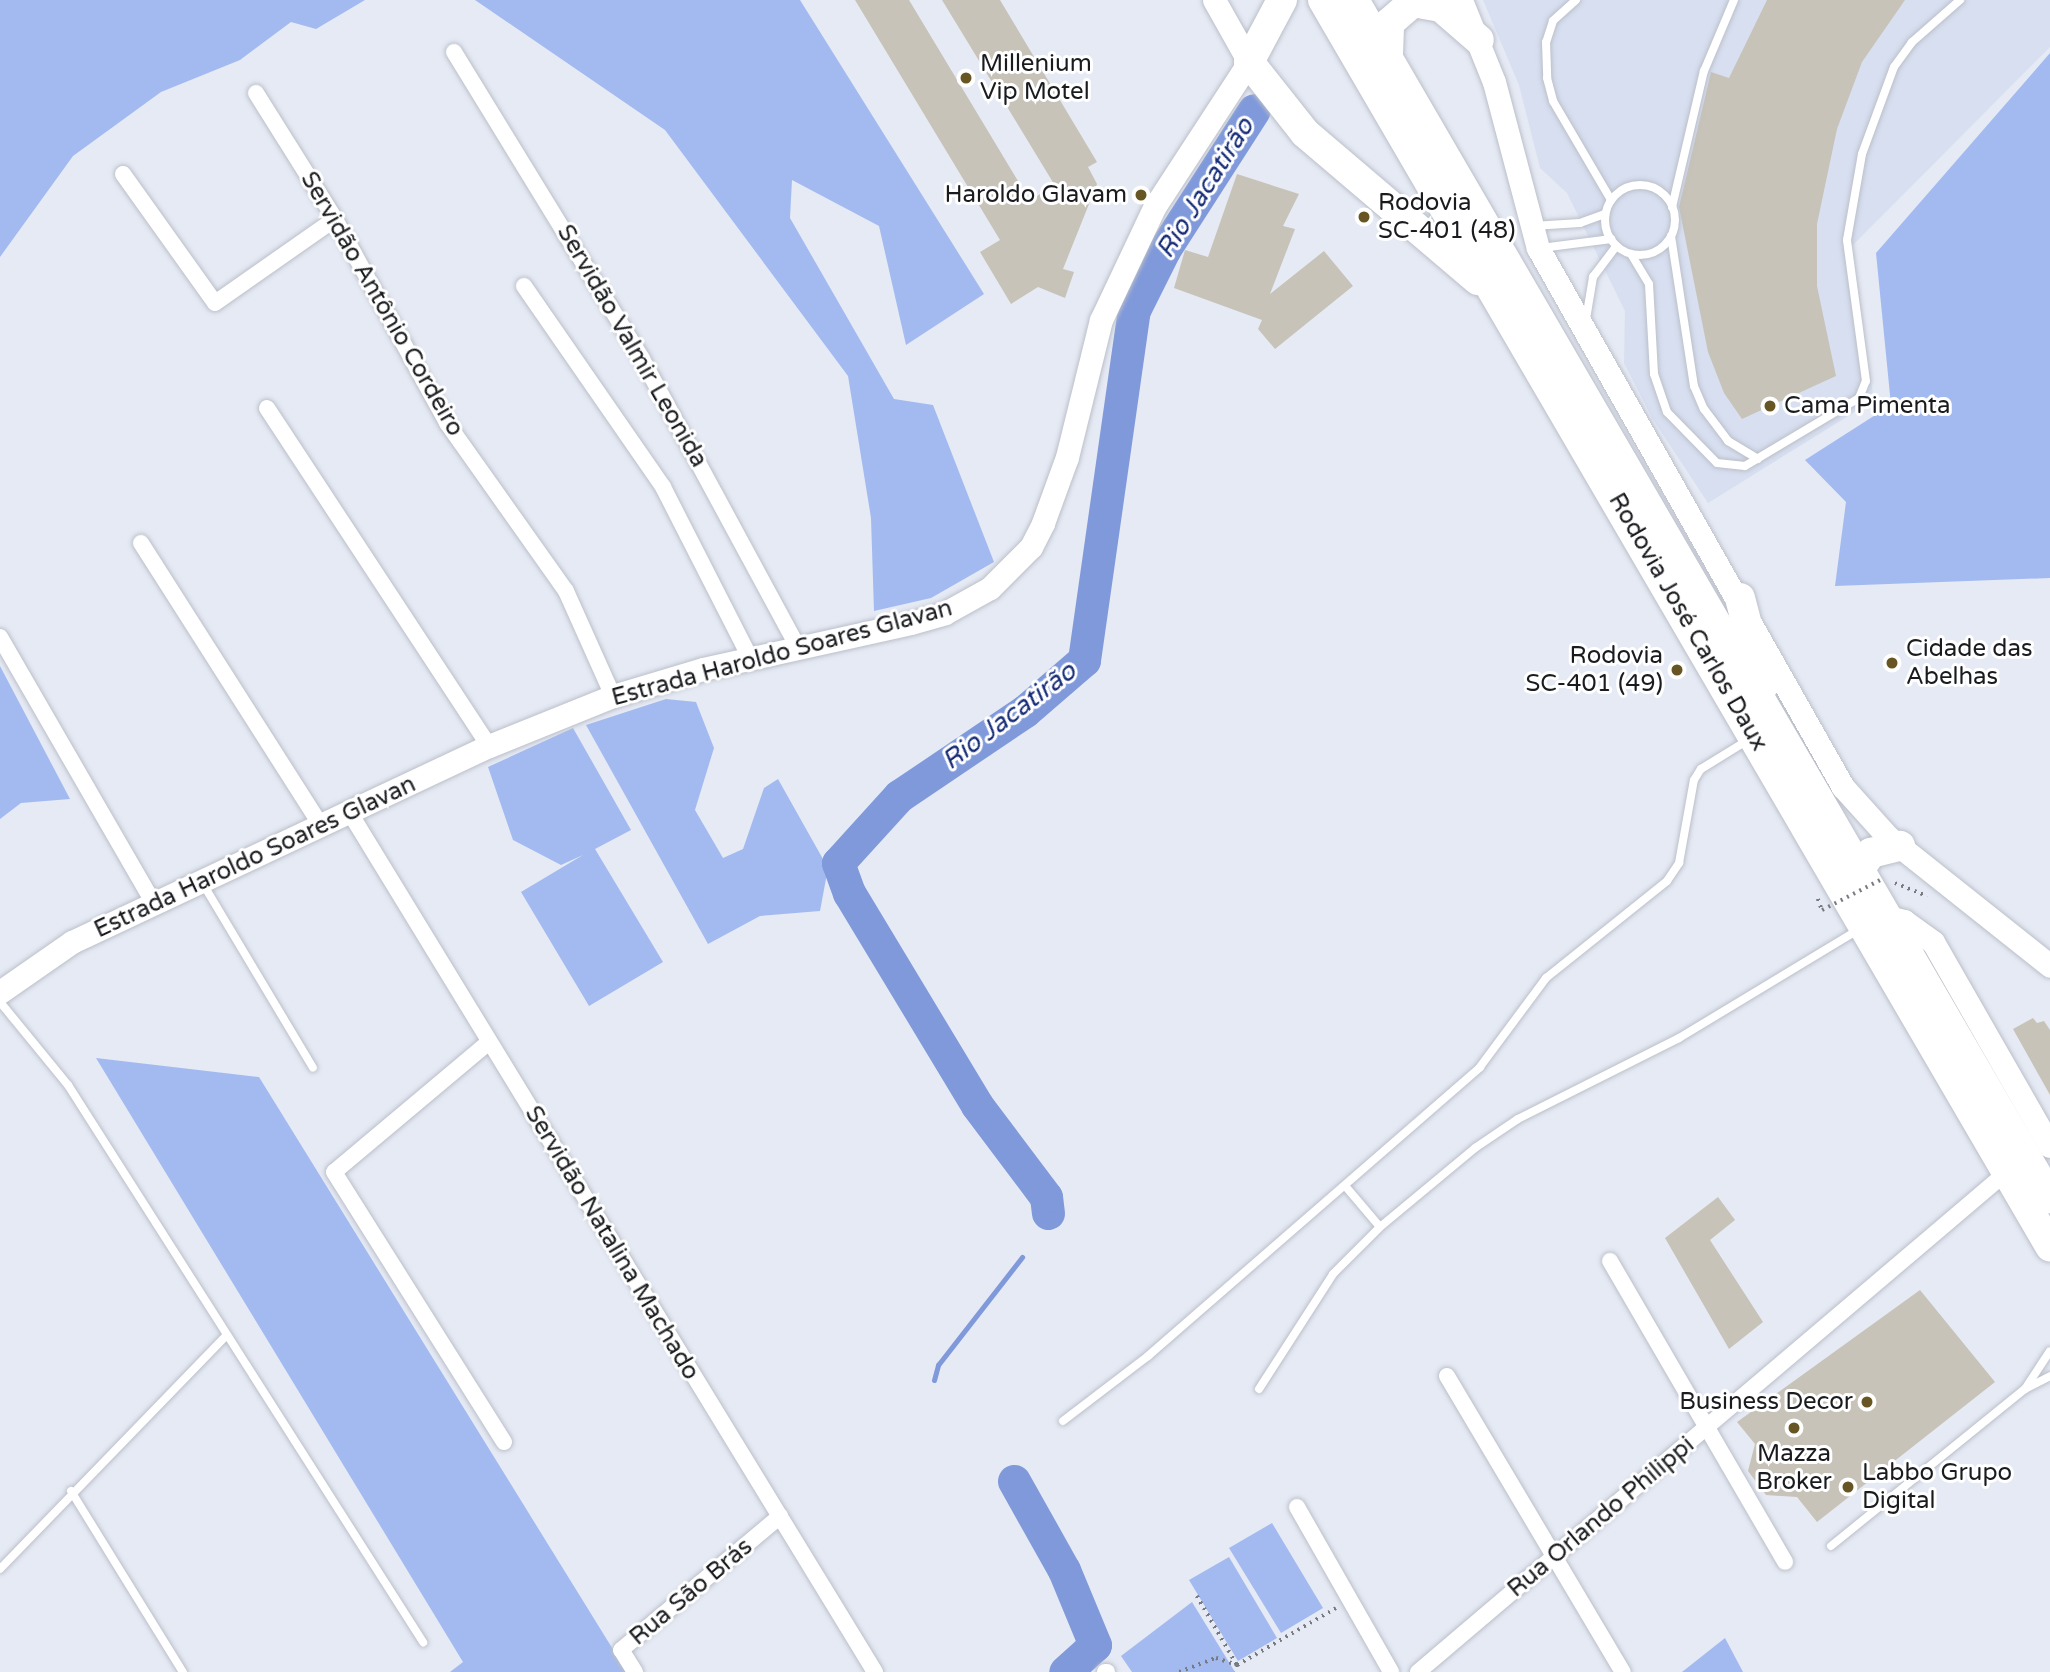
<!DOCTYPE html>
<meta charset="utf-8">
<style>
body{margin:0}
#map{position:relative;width:2050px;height:1672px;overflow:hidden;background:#e5eaf4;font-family:"Varela Round",sans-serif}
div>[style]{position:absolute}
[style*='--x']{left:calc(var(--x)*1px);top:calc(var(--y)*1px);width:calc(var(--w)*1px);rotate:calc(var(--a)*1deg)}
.built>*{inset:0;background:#d7dff0}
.green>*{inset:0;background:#a3baf0}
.stream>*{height:5px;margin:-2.5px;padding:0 2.5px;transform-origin:2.5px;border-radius:2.5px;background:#7f99db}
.river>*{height:33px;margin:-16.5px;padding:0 16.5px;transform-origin:16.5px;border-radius:16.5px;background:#7f99db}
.building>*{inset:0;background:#c7c3b9}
.path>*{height:3.5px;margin-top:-1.75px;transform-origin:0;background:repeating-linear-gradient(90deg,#777a80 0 2px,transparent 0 7px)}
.roads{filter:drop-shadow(0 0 2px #bbbfc9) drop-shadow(0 0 2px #bbbfc9)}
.lane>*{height:8px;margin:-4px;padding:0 4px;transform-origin:4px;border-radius:4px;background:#fff}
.lane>.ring{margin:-4px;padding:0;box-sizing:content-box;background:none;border:8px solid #fff;border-radius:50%}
.street>*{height:16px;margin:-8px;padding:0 8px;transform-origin:8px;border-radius:8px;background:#fff}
.secondary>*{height:23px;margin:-11.5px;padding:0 11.5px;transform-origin:11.5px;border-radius:11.5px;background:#fff}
.highway>*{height:30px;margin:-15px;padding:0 15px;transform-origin:15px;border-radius:15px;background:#fff}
.path-bridge>*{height:3.5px;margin-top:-1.75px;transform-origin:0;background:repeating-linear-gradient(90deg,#777a80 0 2px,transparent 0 7px)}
.dots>*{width:19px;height:19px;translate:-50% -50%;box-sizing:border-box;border:4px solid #fff;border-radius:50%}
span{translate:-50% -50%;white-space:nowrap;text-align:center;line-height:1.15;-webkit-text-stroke:6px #fff;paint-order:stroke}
.poi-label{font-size:24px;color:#191b1e}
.left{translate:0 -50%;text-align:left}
.right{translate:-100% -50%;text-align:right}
.street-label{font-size:24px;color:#191b1e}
.water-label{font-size:26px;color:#172c77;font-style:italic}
</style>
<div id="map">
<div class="built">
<div style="clip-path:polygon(1483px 0,2050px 0,2050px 47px,1849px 249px,1874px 400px,1708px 503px,1652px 418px,1624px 363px,1625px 311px,1567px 193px,1540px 168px,1519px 85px)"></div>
</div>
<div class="green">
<div style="clip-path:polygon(0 0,365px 0,316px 29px,291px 22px,240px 60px,161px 92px,73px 156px,0 257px)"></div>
<div style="clip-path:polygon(475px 0,800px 0,984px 294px,906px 345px,879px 226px,792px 180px,790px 218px,894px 399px,933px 405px,994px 562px,931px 598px,874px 611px,871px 518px,848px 376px,665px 130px)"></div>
<div style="clip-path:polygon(2050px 53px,2050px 578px,1835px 586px,1846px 502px,1805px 460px,1891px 405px,1876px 253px)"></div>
<div style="clip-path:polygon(0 666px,70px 799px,21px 803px,0 819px)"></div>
<div style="clip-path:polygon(666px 699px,696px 702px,714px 748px,695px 810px,723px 858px,743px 849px,764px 788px,778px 779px,828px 868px,820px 911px,760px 916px,708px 944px,586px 725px)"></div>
<div style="clip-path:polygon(573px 728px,631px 830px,595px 849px,663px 962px,589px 1006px,521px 892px,583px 855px,561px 865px,513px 840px,488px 767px)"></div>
<div style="clip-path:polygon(96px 1058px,259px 1077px,627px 1672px,450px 1672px,463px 1662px)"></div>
<div style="clip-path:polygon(1272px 1523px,1323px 1608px,1281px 1633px,1229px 1548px)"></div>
<div style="clip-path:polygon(1229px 1557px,1277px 1638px,1238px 1661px,1189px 1580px)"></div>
<div style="clip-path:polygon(1192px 1602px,1235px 1672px,1132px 1672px,1121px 1656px)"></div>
<div style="clip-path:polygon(1725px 1638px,1743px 1672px,1682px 1672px)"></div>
</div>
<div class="stream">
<div style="--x:934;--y:1380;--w:16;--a:-75"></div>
<div style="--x:938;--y:1365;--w:137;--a:-52.1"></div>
</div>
<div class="river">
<div style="--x:1048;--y:1213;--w:16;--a:-97"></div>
<div style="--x:1046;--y:1197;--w:115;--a:-126.9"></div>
<div style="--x:977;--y:1105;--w:248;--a:-121.1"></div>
<div style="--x:849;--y:893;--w:32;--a:-110"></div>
<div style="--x:838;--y:863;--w:91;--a:-47.7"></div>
<div style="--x:899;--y:796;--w:152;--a:-34"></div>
<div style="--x:1025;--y:711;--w:78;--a:-40.8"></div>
<div style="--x:1084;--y:660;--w:354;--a:-81.9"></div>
<div style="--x:1134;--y:310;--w:67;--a:-63.4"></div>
<div style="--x:1164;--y:250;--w:166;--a:-57.3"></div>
<div style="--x:1014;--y:1481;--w:102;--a:60.7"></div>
<div style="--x:1064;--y:1570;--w:81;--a:67.5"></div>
<div style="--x:1095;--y:1645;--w:40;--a:138"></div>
</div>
<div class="building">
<div style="clip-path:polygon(855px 0,909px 0,1030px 201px,1054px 184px,942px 0,1000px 0,1097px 162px,1088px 167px,1097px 184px,1063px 269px,1074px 272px,1065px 298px,1038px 287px,1011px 304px,980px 252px,1000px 240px)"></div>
<div style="clip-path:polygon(1767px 0,1905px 0,1862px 62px,1837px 129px,1817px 224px,1817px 286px,1836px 376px,1742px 419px,1724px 393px,1708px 352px,1679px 207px,1711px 72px,1729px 78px)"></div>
<div style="clip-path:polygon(1237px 174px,1299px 194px,1283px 226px,1295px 229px,1270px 294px,1324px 251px,1353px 286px,1275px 349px,1258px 329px,1262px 320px,1174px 288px,1185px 250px,1208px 257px)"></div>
<div style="clip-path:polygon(2033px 1018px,2037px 1023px,2044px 1021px,2050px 1030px,2050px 1095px,2013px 1029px)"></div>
<div style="clip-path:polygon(1718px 1197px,1735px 1220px,1710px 1240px,1763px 1322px,1729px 1349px,1665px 1238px)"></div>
<div style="clip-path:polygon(1920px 1290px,1995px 1382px,1817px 1522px,1797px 1497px,1766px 1495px,1748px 1471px,1755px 1444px,1737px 1422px)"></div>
</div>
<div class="path">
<div style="--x:1895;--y:883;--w:35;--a:22"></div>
<div style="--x:1818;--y:899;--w:12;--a:70"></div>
<div style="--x:1197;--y:1596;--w:80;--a:59.9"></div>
<div style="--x:1237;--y:1665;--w:7;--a:106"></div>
<div style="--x:1179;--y:1672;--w:40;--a:-21"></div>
<div style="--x:1216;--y:1658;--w:22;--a:18"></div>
<div style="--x:1237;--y:1665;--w:114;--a:-29.9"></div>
</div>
<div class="roads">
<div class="lane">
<div style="--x:1576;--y:0;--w:31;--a:138"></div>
<div style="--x:1553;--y:21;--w:22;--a:108"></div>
<div style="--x:1546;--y:42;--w:36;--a:88"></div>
<div style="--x:1547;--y:78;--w:24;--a:75"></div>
<div style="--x:1553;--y:101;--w:115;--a:59.6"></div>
<div class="ring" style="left:1605px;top:185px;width:62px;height:62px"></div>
<div style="--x:1672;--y:207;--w:140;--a:-76.8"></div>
<div style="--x:1704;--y:71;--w:77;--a:-67.1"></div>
<div style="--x:1533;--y:226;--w:47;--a:-3.7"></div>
<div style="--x:1580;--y:223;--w:27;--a:-20"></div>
<div style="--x:1671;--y:236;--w:152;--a:81.3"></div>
<div style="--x:1694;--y:386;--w:25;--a:67"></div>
<div style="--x:1704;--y:409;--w:40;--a:53"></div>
<div style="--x:1728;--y:441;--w:35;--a:31"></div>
<div style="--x:1541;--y:248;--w:71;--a:-7.3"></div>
<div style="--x:1631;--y:254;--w:35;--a:59"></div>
<div style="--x:1649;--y:284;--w:90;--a:86.8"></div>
<div style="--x:1654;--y:374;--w:40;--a:71.1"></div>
<div style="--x:1667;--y:412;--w:71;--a:45.6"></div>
<div style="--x:1717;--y:463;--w:28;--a:6"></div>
<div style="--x:1745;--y:466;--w:133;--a:-30.8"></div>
<div style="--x:1859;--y:398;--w:18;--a:-68"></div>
<div style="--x:1866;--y:381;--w:142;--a:-97.7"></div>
<div style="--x:1847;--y:240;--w:87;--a:-80.1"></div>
<div style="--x:1862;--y:154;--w:93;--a:-69.8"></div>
<div style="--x:1894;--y:67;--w:31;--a:-54"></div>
<div style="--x:1912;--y:42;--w:64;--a:-41.2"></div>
<div style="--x:1586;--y:319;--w:43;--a:-80.5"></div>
<div style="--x:1593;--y:277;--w:39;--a:-53"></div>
<div style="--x:203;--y:884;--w:214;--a:59.1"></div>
<div style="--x:0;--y:1002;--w:107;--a:50.7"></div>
<div style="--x:68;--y:1085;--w:661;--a:57.49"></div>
<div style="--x:1346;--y:1187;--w:52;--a:49.6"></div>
<div style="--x:1259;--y:1389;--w:137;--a:-57.2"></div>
<div style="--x:1333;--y:1274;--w:66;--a:-45"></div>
<div style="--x:1380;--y:1227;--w:124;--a:-39.7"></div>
<div style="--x:1475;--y:1148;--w:52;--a:-34"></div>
<div style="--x:1518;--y:1119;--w:180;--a:-26.7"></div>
<div style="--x:1679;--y:1038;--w:211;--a:-31.1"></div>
<div style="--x:2025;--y:1389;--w:45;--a:-56.7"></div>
<div style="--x:1063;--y:1421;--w:107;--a:-37.4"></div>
<div style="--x:1148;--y:1356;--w:440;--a:-41"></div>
<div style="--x:1480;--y:1067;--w:111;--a:-53.4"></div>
<div style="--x:1546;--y:978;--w:155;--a:-38.7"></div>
<div style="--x:1667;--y:881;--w:22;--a:-56"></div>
<div style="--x:1679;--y:863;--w:84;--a:-79.8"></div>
<div style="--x:1694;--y:780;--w:13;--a:-58"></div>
<div style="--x:1701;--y:769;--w:55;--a:-31.7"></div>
<div style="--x:71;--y:1491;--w:213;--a:58.3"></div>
<div style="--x:1831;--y:1546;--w:250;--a:-39"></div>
<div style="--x:2025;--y:1389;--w:28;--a:-27"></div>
<div style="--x:0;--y:1569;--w:326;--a:-45.9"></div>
</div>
<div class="street">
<div style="--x:454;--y:52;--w:360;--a:58.5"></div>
<div style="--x:642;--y:359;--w:326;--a:61.6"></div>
<div style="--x:256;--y:93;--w:149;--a:57.9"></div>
<div style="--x:335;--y:219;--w:233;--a:61.2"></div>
<div style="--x:447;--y:423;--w:206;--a:54.7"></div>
<div style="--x:566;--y:591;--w:115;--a:65.9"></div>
<div style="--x:123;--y:174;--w:158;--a:54.5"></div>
<div style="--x:215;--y:303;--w:146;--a:-35"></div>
<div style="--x:524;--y:286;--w:244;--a:55.3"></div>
<div style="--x:663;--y:487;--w:192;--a:63"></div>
<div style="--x:267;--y:408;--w:404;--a:56.7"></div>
<div style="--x:141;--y:543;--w:335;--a:57.5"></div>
<div style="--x:0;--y:637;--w:308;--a:60"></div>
<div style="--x:350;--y:813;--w:1007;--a:58.57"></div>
<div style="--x:489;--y:1042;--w:202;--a:140"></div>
<div style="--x:334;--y:1172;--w:319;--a:57.8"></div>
<div style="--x:1610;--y:1261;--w:348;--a:59.8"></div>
<div style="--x:1447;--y:1376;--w:344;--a:59.3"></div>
<div style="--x:1297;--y:1507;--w:190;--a:60.3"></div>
<div style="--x:635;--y:1672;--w:26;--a:-122"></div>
<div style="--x:621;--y:1650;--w:208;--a:-40.1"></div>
<div style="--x:1105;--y:1672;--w:2;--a:0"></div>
<div style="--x:1418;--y:1672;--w:773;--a:-40.33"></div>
</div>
<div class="secondary">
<div style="--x:1461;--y:0;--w:88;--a:68.1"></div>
<div style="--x:1494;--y:82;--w:172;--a:75.2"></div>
<div style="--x:1538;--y:248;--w:619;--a:60.5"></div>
<div style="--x:1843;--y:787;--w:67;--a:48"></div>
<div style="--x:1888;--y:837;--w:207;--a:38.5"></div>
<div style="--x:1885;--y:916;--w:20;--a:15"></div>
<div style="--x:1904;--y:921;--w:36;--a:36"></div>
<div style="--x:1933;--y:942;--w:235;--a:60.2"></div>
<div style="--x:0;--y:992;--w:88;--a:-34.8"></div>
<div style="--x:72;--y:942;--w:461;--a:-25.2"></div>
<div style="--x:489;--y:746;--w:134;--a:-22"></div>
<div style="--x:613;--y:696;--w:94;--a:-16.7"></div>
<div style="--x:703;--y:669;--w:213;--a:-12.5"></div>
<div style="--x:911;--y:623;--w:35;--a:-16"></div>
<div style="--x:945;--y:613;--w:51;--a:-29.1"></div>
<div style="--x:990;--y:588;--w:58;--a:-45"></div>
<div style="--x:1031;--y:547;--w:27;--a:-63"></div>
<div style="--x:1043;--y:523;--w:70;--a:-70"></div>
<div style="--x:1067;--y:457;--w:141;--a:-76.1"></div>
<div style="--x:1101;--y:320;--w:126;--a:-64.7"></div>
<div style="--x:1155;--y:206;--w:172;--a:-56.9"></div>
<div style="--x:1249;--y:62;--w:71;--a:-119.4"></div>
</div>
<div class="highway">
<div style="--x:1282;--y:0;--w:70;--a:118"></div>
<div style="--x:1249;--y:62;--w:90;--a:51.7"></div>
<div style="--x:1305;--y:133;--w:227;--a:40.4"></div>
<div style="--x:1323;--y:0;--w:1443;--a:59.74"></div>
<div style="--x:1354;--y:0;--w:1386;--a:59.84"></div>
<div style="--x:1388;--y:55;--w:32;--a:-88"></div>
<div style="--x:1389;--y:23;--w:32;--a:-41"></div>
<div style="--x:1413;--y:2;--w:28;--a:10"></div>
<div style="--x:1441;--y:7;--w:50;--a:41"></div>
<div style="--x:1740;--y:598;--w:91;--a:75.4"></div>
<div style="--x:1859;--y:870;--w:21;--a:-55"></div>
<div style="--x:1871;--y:853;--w:30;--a:-14"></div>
</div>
</div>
<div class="path-bridge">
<div style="--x:1822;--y:910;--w:70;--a:-27.3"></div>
</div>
<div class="dots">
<div style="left:966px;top:78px;background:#675624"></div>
<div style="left:1141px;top:195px;background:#675624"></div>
<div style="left:1364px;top:217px;background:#675624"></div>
<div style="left:1770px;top:406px;background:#675624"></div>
<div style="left:1892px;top:663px;background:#675624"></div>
<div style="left:1677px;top:670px;background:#675624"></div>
<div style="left:1867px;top:1402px;background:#675624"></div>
<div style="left:1794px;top:1428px;background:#675624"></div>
<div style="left:1848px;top:1487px;background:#675624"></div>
</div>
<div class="poi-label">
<span class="left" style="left:980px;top:78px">Millenium<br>Vip Motel</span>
<span class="right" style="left:1127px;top:195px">Haroldo Glavam</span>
<span class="left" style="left:1378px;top:217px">Rodovia<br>SC-401 (48)</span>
<span class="left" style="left:1784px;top:406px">Cama Pimenta</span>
<span class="left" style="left:1906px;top:663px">Cidade das<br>Abelhas</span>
<span class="right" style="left:1663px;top:670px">Rodovia<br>SC-401 (49)</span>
<span class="right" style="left:1853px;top:1402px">Business Decor</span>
<span style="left:1794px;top:1468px">Mazza<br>Broker</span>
<span class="left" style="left:1862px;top:1487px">Labbo Grupo<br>Digital</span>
</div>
<div class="street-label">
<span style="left:382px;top:304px;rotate:60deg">Servidão Antônio Cordeiro</span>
<span style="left:632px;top:346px;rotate:60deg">Servidão Valmir Leonida</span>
<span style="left:1688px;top:622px;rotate:60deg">Rodovia José Carlos Daux</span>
<span style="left:782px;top:653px;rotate:-15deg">Estrada Haroldo Soares Glavan</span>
<span style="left:255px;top:857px;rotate:-25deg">Estrada Haroldo Soares Glavan</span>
<span style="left:612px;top:1243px;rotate:59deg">Servidão Natalina Machado</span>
<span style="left:1601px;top:1517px;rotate:-40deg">Rua Orlando Philippi</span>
<span style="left:691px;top:1592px;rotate:-40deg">Rua São Brás</span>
</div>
<div class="water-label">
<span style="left:1205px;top:188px;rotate:-58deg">Rio Jacatirão</span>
<span style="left:1009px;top:716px;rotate:-37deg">Rio Jacatirão</span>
</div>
</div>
